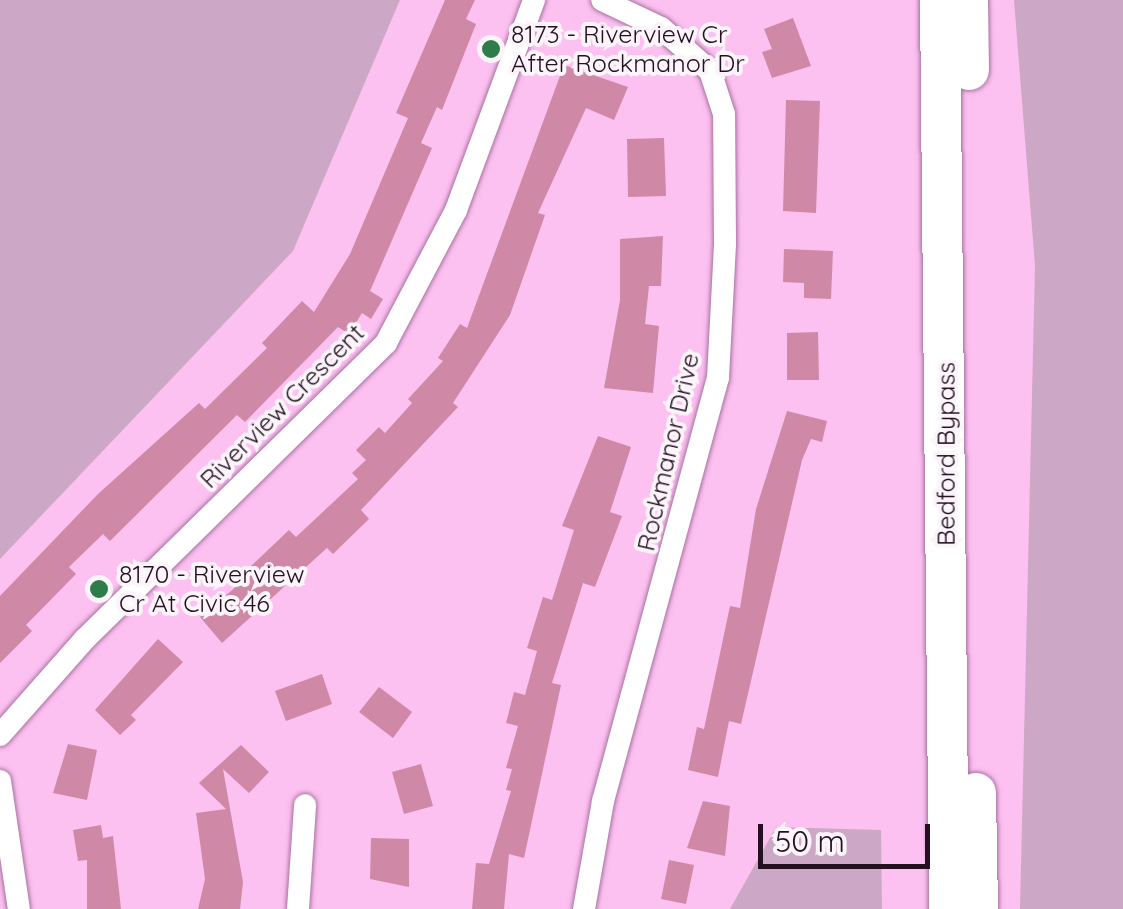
<!DOCTYPE html>
<style>
body{margin:0}
#map{position:relative;width:1123px;height:909px;overflow:hidden;background:#fcc0f1;font-family:Quicksand,sans-serif}
div>[style]{position:absolute}
[style*='--x']{left:calc(var(--x)*1px);top:calc(var(--y)*1px);width:calc(var(--w)*1px);rotate:calc(var(--a)*1deg)}
.green>*{inset:0;background:#cda8c6}
.building>*{inset:0;background:#cf89a7}
.roads{filter:drop-shadow(0 0 2px #a8719f) drop-shadow(0 0 2px #a8719f)}
.minor>*{height:22px;margin:-11px;padding:0 11px;transform-origin:11px;border-radius:11px;background:#fff}
.motorway>*{height:40px;margin:-20px;padding:0 20px;transform-origin:20px;border-radius:20px;background:#fff}
.dots>*{width:28px;height:28px;translate:-50% -50%;box-sizing:border-box;border:5px solid #fbf5fa;border-radius:50%}
span{translate:-50% -50%;white-space:nowrap;text-align:center;line-height:1.15;-webkit-text-stroke:8px #fbf5fa;paint-order:stroke}
.poi-label{font-size:25px;color:#251022}
.left{translate:0 -50%;text-align:left}
.street-label{font-size:25px;color:#251022}
.scale{position:absolute;left:758px;top:824px;width:172px;height:45px;box-sizing:border-box;border:5px solid #251022;border-top:0;padding-left:12px;font-size:30px;line-height:35px;white-space:nowrap;color:#251022;-webkit-text-stroke:8px #fbf5fa;paint-order:stroke}
</style>
<div id="map">
<div class="green">
<div style="clip-path:polygon(0 0,400px 0,293px 251px,0 559px)"></div>
<div style="clip-path:polygon(1014px 0,1123px 0,1123px 909px,1020px 909px,1035px 266px)"></div>
<div style="clip-path:polygon(776px 827px,881px 830px,882px 909px,730px 909px)"></div>
</div>
<div class="building">
<div style="clip-path:polygon(445px 0,475px 0,466px 19px,476px 24px,442px 110px,437px 107px,421px 143px,432px 148px,370px 291px,383px 299px,371px 319px,362px 313px,349px 334px,338px 327px,245px 422px,237px 415px,110px 541px,103px 534px,69px 567px,76px 574px,26px 625px,32px 631px,0 663px,0 596px,98px 494px,199px 403px,205px 409px,267px 348px,262px 343px,302px 301px,314px 312px,350px 254px,408px 118px,396px 113px)"></div>
<div style="clip-path:polygon(793px 18px,811px 66px,772px 78px,762px 52px,772px 49px,764px 29px)"></div>
<div style="clip-path:polygon(564px 65px,628px 87px,614px 120px,586px 108px,538px 213px,545px 215px,510px 315px,453px 403px,458px 407px,361px 510px,369px 519px,333px 554px,327px 548px,222px 643px,200px 617px,256px 570px,251px 566px,289px 530px,296px 537px,358px 479px,352px 473px,366px 460px,356px 450px,379px 427px,385px 433px,412px 403px,408px 399px,443px 361px,438px 358px,460px 324px,467px 328px)"></div>
<div style="clip-path:polygon(786px 100px,820px 101px,816px 213px,783px 211px)"></div>
<div style="clip-path:polygon(664px 138px,666px 196px,628px 197px,627px 139px)"></div>
<div style="clip-path:polygon(663px 236px,661px 286px,649px 286px,645px 324px,659px 326px,653px 393px,604px 388px,620px 300px,620px 239px)"></div>
<div style="clip-path:polygon(784px 249px,833px 251px,831px 299px,804px 298px,804px 283px,783px 282px)"></div>
<div style="clip-path:polygon(818px 332px,819px 380px,787px 380px,787px 333px)"></div>
<div style="clip-path:polygon(787px 411px,827px 421px,822px 442px,811px 439px,802px 460px,741px 724px,729px 721px,718px 777px,688px 770px,697px 727px,704px 729px,730px 606px,740px 608px,756px 509px)"></div>
<div style="clip-path:polygon(598px 436px,631px 447px,610px 512px,622px 516px,595px 587px,583px 583px,552px 683px,561px 685px,524px 858px,509px 854px,504px 909px,472px 909px,476px 863px,489px 864px,511px 791px,506px 790px,512px 769px,506px 768px,518px 726px,506px 723px,514px 692px,525px 695px,537px 651px,527px 648px,543px 597px,552px 600px,574px 530px,562px 526px)"></div>
<div style="clip-path:polygon(158px 639px,183px 662px,131px 715px,136px 720px,120px 735px,95px 710px)"></div>
<div style="clip-path:polygon(322px 674px,332px 704px,286px 721px,275px 691px)"></div>
<div style="clip-path:polygon(379px 687px,412px 712px,393px 738px,359px 712px)"></div>
<div style="clip-path:polygon(68px 744px,97px 750px,87px 800px,53px 793px)"></div>
<div style="clip-path:polygon(241px 745px,269px 772px,249px 793px,223px 769px,243px 882px,240px 909px,198px 909px,205px 879px,196px 813px,226px 809px,199px 783px)"></div>
<div style="clip-path:polygon(421px 764px,433px 806px,404px 814px,392px 772px)"></div>
<div style="clip-path:polygon(703px 801px,730px 806px,725px 856px,687px 848px)"></div>
<div style="clip-path:polygon(101px 825px,103px 838px,113px 836px,121px 909px,87px 909px,87px 860px,78px 861px,73px 830px)"></div>
<div style="clip-path:polygon(371px 838px,409px 839px,409px 887px,370px 879px)"></div>
<div style="clip-path:polygon(669px 860px,694px 865px,686px 904px,661px 899px)"></div>
</div>
<div class="roads">
<div class="minor">
<div style="--x:0;--y:735;--w:128;--a:-48.5"></div>
<div style="--x:85;--y:639;--w:422;--a:-44.5"></div>
<div style="--x:386;--y:343;--w:150;--a:-62.2"></div>
<div style="--x:456;--y:210;--w:224;--a:-69.6"></div>
<div style="--x:0;--y:781;--w:129;--a:81.6"></div>
<div style="--x:298;--y:909;--w:104;--a:-86.1"></div>
<div style="--x:584;--y:909;--w:110;--a:-80"></div>
<div style="--x:603;--y:801;--w:438;--a:-74.8"></div>
<div style="--x:718;--y:378;--w:134;--a:-87"></div>
<div style="--x:725;--y:244;--w:130;--a:-90.4"></div>
<div style="--x:724;--y:114;--w:45;--a:-108"></div>
<div style="--x:710;--y:71;--w:65;--a:-138.7"></div>
<div style="--x:661;--y:28;--w:65;--a:-154.6"></div>
</div>
<div class="motorway">
<div style="--x:940;--y:0;--w:909;--a:89.43"></div>
<div style="--x:968;--y:0;--w:70;--a:89.2"></div>
<div style="--x:976;--y:793;--w:116;--a:89"></div>
</div>
</div>
<div class="dots">
<div style="left:491px;top:49px;background:#2f7c4b"></div>
<div style="left:99px;top:589px;background:#2f7c4b"></div>
</div>
<div class="poi-label">
<span class="left" style="left:511px;top:49px">8173 - Riverview Cr<br>After Rockmanor Dr</span>
<span class="left" style="left:119px;top:589px">8170 - Riverview<br>Cr At Civic 46</span>
</div>
<div class="street-label">
<span style="left:282px;top:406px;rotate:-45deg">Riverview Crescent</span>
<span style="left:668px;top:452px;rotate:-77deg">Rockmanor Drive</span>
<span style="left:946px;top:454px;rotate:-90deg">Bedford Bypass</span>
</div>
<div class="scale">50 m</div>
</div>
